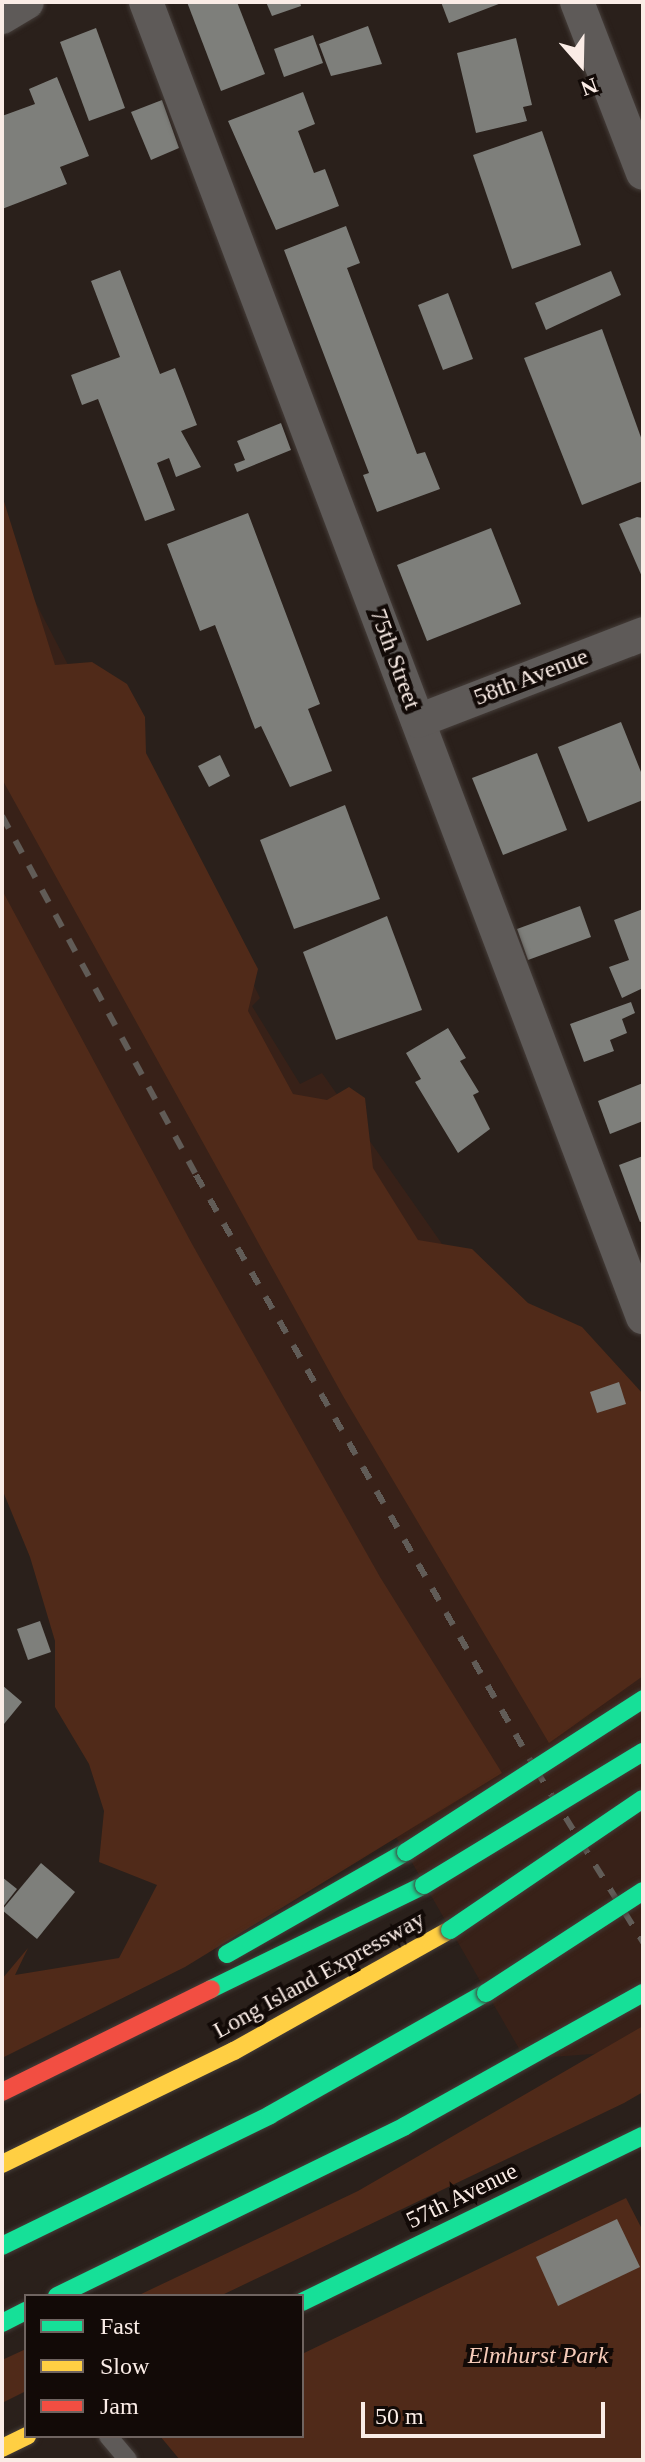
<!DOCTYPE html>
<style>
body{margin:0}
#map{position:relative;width:645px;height:2462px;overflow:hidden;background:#2a201b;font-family:Georgia,serif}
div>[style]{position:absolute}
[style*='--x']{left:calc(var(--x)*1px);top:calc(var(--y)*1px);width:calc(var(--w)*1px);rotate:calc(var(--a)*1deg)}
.built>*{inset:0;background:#382118}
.green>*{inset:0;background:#502a19}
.building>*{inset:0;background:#7e7f7b}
.roads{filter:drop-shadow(0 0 2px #453d39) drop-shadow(0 0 2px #453d39)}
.lane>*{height:18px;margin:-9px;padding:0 9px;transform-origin:9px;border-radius:9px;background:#5e5a58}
.street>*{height:34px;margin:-17px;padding:0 17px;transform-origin:17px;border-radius:17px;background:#5e5a58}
.fast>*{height:18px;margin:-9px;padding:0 9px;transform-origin:9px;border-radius:9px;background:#16e098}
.slow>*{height:18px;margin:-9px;padding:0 9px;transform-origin:9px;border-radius:9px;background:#ffcf43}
.jam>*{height:18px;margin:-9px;padding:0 9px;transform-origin:9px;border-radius:9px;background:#f24e42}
.rail>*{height:6px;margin-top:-3px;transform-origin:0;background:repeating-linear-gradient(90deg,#615c57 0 14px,transparent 0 28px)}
.bridges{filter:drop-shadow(0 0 2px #453d39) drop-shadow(0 0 2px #453d39)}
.fast-bridge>*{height:18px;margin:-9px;padding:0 9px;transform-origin:9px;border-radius:9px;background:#16e098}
span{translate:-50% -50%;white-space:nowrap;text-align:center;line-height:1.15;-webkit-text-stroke:8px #120a07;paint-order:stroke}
.street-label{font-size:24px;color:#faece6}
.park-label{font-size:24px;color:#f6cbb9;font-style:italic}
.frame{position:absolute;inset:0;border:4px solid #faece6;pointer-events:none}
.legend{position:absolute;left:24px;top:2294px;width:280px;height:144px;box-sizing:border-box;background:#120a07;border:2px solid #6f6460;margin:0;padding:10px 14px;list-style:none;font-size:24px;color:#faece6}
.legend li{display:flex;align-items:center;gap:16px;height:40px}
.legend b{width:40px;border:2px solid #6f6460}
.north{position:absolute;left:541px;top:24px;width:80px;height:80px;-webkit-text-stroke:6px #120a07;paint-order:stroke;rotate:160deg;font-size:22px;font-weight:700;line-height:32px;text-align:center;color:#faece6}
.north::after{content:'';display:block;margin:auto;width:28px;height:36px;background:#faece6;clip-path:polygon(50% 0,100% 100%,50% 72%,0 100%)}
.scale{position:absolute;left:361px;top:2402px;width:244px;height:36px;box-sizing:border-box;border:4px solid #faece6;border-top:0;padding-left:10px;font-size:24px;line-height:28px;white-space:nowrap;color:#faece6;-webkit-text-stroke:6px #120a07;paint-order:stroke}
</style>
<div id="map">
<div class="built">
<div style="clip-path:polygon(2px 538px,127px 778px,152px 778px,260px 998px,252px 1006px,300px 1084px,322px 1073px,532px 1372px,643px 1481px,643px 2086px,606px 2053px,525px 2059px,406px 1852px,2px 1263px)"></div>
</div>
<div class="green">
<div style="clip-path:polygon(2px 495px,55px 665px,92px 662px,127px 684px,145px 717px,146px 753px,258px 969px,248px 1011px,293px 1094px,327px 1100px,349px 1087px,365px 1098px,373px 1168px,418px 1240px,472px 1249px,528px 1303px,582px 1327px,643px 1394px,643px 1676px,549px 1743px,343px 1396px,2px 779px)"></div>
<div style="clip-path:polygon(2px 890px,192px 1244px,380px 1577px,502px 1773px,185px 1967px,2px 2058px,2px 1979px,28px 1948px,15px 1975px,119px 1958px,157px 1885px,99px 1862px,104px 1811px,89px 1764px,55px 1707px,55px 1641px,30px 1557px,2px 1489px)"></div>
<div style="clip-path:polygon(643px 2026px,643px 2092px,624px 2103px,220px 2296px,137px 2296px,358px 2191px)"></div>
<div style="clip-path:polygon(626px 2198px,643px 2231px,643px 2460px,180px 2460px,160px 2436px,302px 2436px,302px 2354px)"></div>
<div style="clip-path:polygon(26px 2349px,26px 2391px,2px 2403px,2px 2360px)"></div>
</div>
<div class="building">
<div style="clip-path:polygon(187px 2px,237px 2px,265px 74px,221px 91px)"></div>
<div style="clip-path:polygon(266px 2px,300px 2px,301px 6px,272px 16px)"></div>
<div style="clip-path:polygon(441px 2px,504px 2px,449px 23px)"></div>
<div style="clip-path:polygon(368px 26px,382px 64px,331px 76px,319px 44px)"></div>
<div style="clip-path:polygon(96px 28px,125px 108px,89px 121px,60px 42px)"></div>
<div style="clip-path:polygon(313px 35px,323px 63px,284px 77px,274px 49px)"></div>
<div style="clip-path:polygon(516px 38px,532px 105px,523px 107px,527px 121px,476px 133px,457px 53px)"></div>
<div style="clip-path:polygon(57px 77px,89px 156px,60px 167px,67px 184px,2px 209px,2px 116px,35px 104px,29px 89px)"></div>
<div style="clip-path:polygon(303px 92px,315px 124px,298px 131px,314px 173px,325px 169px,339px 206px,276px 230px,228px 121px)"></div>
<div style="clip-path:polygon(162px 100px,179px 148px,151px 160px,131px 112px)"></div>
<div style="clip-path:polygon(542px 131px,581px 245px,512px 269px,473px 155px)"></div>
<div style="clip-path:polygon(346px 226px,360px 263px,347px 268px,417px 454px,425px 452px,440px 489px,377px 512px,363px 475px,369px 473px,284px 250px)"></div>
<div style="clip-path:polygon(120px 270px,160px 374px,175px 368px,197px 425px,181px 431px,201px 467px,176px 477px,169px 458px,157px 463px,175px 510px,145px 521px,98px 399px,82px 405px,71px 375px,120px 357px,91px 281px)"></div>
<div style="clip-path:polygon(611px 271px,621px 295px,546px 330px,535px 303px)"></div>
<div style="clip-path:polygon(448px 293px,473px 359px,443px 370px,418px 305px)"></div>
<div style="clip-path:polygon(602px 329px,643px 443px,643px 481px,582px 505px,524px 358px)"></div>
<div style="clip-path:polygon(281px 423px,291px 450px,237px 472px,234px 464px,245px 460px,237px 441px)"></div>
<div style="clip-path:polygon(248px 513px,320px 704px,308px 709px,332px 771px,290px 787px,261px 726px,255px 729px,215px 625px,200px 631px,167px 544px)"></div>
<div style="clip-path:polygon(637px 517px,643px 518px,643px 579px,619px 524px)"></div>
<div style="clip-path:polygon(491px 528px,521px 604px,427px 641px,397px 565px)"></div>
<div style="clip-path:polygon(621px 722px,643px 777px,643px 800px,588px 822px,558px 747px)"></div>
<div style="clip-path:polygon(537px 753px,567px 830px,503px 855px,472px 778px)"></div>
<div style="clip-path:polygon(220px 755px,230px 776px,209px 787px,198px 766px)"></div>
<div style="clip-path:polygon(345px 805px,380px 899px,294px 929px,260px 840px)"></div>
<div style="clip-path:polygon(580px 906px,591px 937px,528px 960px,517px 929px)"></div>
<div style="clip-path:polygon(643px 909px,643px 988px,622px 998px,609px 967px,629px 960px,614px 920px)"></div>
<div style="clip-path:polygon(387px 916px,422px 1010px,336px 1040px,303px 952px)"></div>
<div style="clip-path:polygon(631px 1002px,635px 1013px,622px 1019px,627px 1033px,610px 1040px,614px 1051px,584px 1062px,570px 1024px)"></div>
<div style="clip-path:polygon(448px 1028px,466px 1058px,460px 1061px,479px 1092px,473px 1095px,490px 1129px,458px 1153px,415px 1082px,421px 1079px,406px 1053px)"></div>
<div style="clip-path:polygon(643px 1083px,643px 1121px,610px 1134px,598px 1101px)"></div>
<div style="clip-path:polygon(643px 1156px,643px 1221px,640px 1222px,619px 1165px)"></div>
<div style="clip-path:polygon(619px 1382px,626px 1404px,597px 1413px,590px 1392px)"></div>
<div style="clip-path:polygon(40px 1621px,51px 1652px,28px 1660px,17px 1629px)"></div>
<div style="clip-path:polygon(2px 1685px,22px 1702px,4px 1724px,2px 1722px)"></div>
<div style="clip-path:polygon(41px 1863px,75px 1892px,37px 1939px,2px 1910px)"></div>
<div style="clip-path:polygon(2px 1877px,17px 1889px,2px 1908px)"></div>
<div style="clip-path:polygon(617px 2219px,640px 2267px,558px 2306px,536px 2257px)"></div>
</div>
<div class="roads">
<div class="lane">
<div style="--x:108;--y:2436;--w:31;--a:50"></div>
</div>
<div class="street">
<div style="--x:146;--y:2;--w:1406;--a:69.3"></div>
<div style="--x:577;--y:2;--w:183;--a:68.9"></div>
<div style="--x:2;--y:17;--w:29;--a:-31"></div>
<div style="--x:418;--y:721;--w:241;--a:-21.1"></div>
</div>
<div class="fast">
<div style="--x:227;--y:1954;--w:206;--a:-29.7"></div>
<div style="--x:211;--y:1989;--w:237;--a:-26"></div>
<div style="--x:2;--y:2246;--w:298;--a:-26"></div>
<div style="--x:270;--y:2115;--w:248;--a:-29.5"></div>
<div style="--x:57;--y:2296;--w:387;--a:-26"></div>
<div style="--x:405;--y:2126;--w:273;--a:-29.2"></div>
<div style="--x:302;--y:2302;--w:379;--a:-26"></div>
<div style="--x:2;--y:2323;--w:27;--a:-27"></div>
</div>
<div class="slow">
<div style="--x:2;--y:2164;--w:258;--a:-26"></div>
<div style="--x:234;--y:2051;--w:248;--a:-29.3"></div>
<div style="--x:2;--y:2448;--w:28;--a:-26"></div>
</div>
<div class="jam">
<div style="--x:2;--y:2092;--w:233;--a:-26.2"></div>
</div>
</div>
<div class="rail">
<div style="--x:2;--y:816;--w:408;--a:61.6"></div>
<div style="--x:196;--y:1175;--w:685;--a:60.26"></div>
<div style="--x:536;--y:1770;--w:203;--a:58.1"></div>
</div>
<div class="bridges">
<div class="fast-bridge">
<div style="--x:406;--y:1852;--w:282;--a:-32.8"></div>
<div style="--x:424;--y:1885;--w:256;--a:-31.3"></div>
<div style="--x:450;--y:1930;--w:233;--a:-34.2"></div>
<div style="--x:486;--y:1993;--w:187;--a:-33"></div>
</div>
</div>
<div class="street-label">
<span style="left:395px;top:659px;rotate:70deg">75th Street</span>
<span style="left:531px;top:677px;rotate:-21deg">58th Avenue</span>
<span style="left:319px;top:1975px;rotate:-29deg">Long Island Expressway</span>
<span style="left:462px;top:2196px;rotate:-26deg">57th Avenue</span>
</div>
<div class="park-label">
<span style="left:538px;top:2356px">Elmhurst Park</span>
</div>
<div class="frame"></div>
<ul class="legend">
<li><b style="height:10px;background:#16e098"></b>Fast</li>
<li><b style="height:10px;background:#ffcf43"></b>Slow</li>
<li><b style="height:10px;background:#f24e42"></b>Jam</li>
</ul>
<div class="north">N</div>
<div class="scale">50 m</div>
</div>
